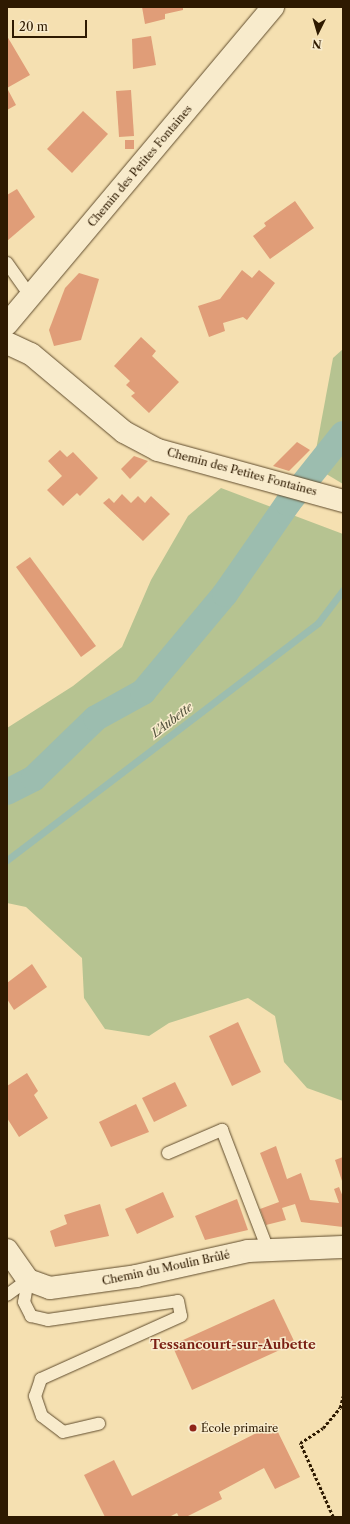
<!DOCTYPE html>
<meta charset="utf-8">
<style>
body{margin:0}
#map{position:relative;width:350px;height:1524px;overflow:hidden;background:#f5e0b1;font-family:"Libre Caslon Text",serif}
div>[style]{position:absolute}
[style*='--x']{left:calc(var(--x)*1px);top:calc(var(--y)*1px);width:calc(var(--w)*1px);rotate:calc(var(--a)*1deg)}
.green>*{inset:0;background:#b6c391}
.stream>*{height:7px;margin:-3.5px;padding:0 3.5px;transform-origin:3.5px;border-radius:3.5px;background:#9cbdaf}
.canal>*{height:26px;margin:-13px;padding:0 13px;transform-origin:13px;border-radius:13px;background:#9cbdaf}
.building>*{inset:0;background:#e09d78}
.path>*{height:2.5px;margin-top:-1.25px;transform-origin:0;background:repeating-linear-gradient(90deg,#2e1a01 0 3px,transparent 0 5px)}
.roads{filter:drop-shadow(0 0 1px #604c2d) drop-shadow(0 0 1px #604c2d)}
.service>*{height:12px;margin:-6px;padding:0 6px;transform-origin:6px;border-radius:6px;background:#f8ebcc}
.minor>*{height:22px;margin:-11px;padding:0 11px;transform-origin:11px;border-radius:11px;background:#f8ebcc}
.dots>*{width:11px;height:11px;translate:-50% -50%;box-sizing:border-box;border:2px solid #f8ebcc;border-radius:50%}
span{translate:-50% -50%;white-space:nowrap;text-align:center;line-height:1.15;-webkit-text-stroke:3px #f8ebcc;paint-order:stroke}
.street-label{font-size:11px;color:#2e1a01}
.poi-label{font-size:11px;color:#2e1a01}
.left{translate:0 -50%;text-align:left}
.water-label{font-size:12px;color:#54533e;font-style:italic}
.quarter-label{font-size:13px;color:#7a1f14;font-weight:700}
.frame{position:absolute;inset:0;border:8px solid #2e1a01;pointer-events:none}
.north{position:absolute;left:298px;top:12px;width:40px;height:40px;-webkit-text-stroke:3px #f8ebcc;paint-order:stroke;rotate:185deg;font-size:11px;font-weight:700;line-height:16px;text-align:center;color:#2e1a01}
.north::after{content:'';display:block;margin:auto;width:14px;height:18px;background:#2e1a01;clip-path:polygon(50% 0,100% 100%,50% 72%,0 100%)}
.scale{position:absolute;left:12px;top:20px;width:75px;height:18px;box-sizing:border-box;border:2px solid #2e1a01;border-top:0;padding-left:5px;font-size:12px;line-height:14px;white-space:nowrap;color:#2e1a01;-webkit-text-stroke:3px #f8ebcc;paint-order:stroke}
</style>
<div id="map">
<div class="green">
<div style="clip-path:polygon(343px 349px,343px 484px,313px 466px,333px 358px)"></div>
<div style="clip-path:polygon(221px 488px,343px 534px,343px 1101px,307px 1088px,284px 1062px,275px 1016px,248px 998px,169px 1023px,149px 1036px,105px 1029px,84px 998px,82px 958px,26px 907px,7px 903px,7px 728px,73px 686px,122px 647px,151px 580px,188px 516px)"></div>
</div>
<div class="stream">
<div style="--x:7;--y:860;--w:391;--a:-37.3"></div>
<div style="--x:318;--y:623;--w:41;--a:-52.9"></div>
</div>
<div class="canal">
<div style="--x:7;--y:792;--w:30;--a:-27"></div>
<div style="--x:34;--y:778;--w:86;--a:-44.1"></div>
<div style="--x:96;--y:718;--w:54;--a:-29"></div>
<div style="--x:143;--y:692;--w:128;--a:-50.1"></div>
<div style="--x:225;--y:594;--w:111;--a:-55.3"></div>
<div style="--x:288;--y:503;--w:88;--a:-51.4"></div>
</div>
<div class="building">
<div style="clip-path:polygon(142px 7px,183px 7px,183px 10px,165px 14px,165px 19px,145px 24px)"></div>
<div style="clip-path:polygon(7px 36px,30px 75px,7px 88px,16px 105px,7px 110px)"></div>
<div style="clip-path:polygon(151px 36px,156px 65px,133px 69px,132px 39px)"></div>
<div style="clip-path:polygon(131px 90px,134px 136px,119px 137px,116px 91px)"></div>
<div style="clip-path:polygon(83px 111px,108px 134px,72px 173px,47px 149px)"></div>
<div style="clip-path:polygon(125px 140px,134px 140px,134px 149px,125px 149px)"></div>
<div style="clip-path:polygon(17px 189px,35px 217px,7px 241px,7px 195px)"></div>
<div style="clip-path:polygon(295px 201px,314px 228px,270px 259px,253px 236px,266px 226px,264px 223px)"></div>
<div style="clip-path:polygon(242px 270px,252px 278px,259px 270px,275px 283px,247px 320px,243px 317px,223px 323px,225px 331px,209px 337px,198px 306px,220px 299px)"></div>
<div style="clip-path:polygon(79px 273px,99px 279px,81px 340px,54px 346px,49px 330px,65px 288px)"></div>
<div style="clip-path:polygon(141px 337px,156px 351px,152px 356px,179px 382px,149px 413px,131px 396px,135px 393px,126px 385px,130px 381px,114px 366px)"></div>
<div style="clip-path:polygon(297px 442px,310px 450px,289px 471px,273px 466px)"></div>
<div style="clip-path:polygon(60px 450px,67px 457px,73px 452px,98px 478px,80px 496px,77px 493px,63px 506px,47px 490px,62px 476px,48px 461px)"></div>
<div style="clip-path:polygon(134px 456px,148px 461px,130px 479px,121px 469px)"></div>
<div style="clip-path:polygon(122px 494px,131px 503px,138px 496px,145px 503px,151px 496px,170px 514px,143px 541px,103px 503px,109px 498px,114px 503px)"></div>
<div style="clip-path:polygon(30px 557px,96px 646px,81px 657px,16px 567px)"></div>
<div style="clip-path:polygon(32px 964px,47px 987px,14px 1010px,7px 999px,7px 983px)"></div>
<div style="clip-path:polygon(238px 1022px,261px 1072px,232px 1086px,209px 1036px)"></div>
<div style="clip-path:polygon(27px 1073px,38px 1091px,34px 1095px,48px 1118px,19px 1137px,7px 1118px,7px 1086px)"></div>
<div style="clip-path:polygon(175px 1082px,187px 1106px,154px 1122px,142px 1098px)"></div>
<div style="clip-path:polygon(136px 1104px,149px 1132px,111px 1147px,99px 1122px)"></div>
<div style="clip-path:polygon(276px 1146px,287px 1179px,301px 1173px,310px 1200px,339px 1203px,334px 1189px,339px 1187px,343px 1197px,343px 1227px,301px 1222px,295px 1204px,282px 1208px,286px 1220px,266px 1225px,260px 1209px,279px 1202px,260px 1153px)"></div>
<div style="clip-path:polygon(343px 1157px,343px 1184px,335px 1160px)"></div>
<div style="clip-path:polygon(163px 1192px,174px 1217px,137px 1234px,125px 1209px)"></div>
<div style="clip-path:polygon(237px 1199px,248px 1230px,205px 1240px,195px 1216px)"></div>
<div style="clip-path:polygon(100px 1204px,109px 1236px,55px 1247px,50px 1231px,67px 1224px,64px 1215px)"></div>
<div style="clip-path:polygon(274px 1299px,295px 1343px,192px 1390px,172px 1345px)"></div>
<div style="clip-path:polygon(274px 1424px,300px 1477px,275px 1489px,264px 1468px,219px 1492px,222px 1499px,186px 1517px,179px 1517px,177px 1513px,169px 1517px,105px 1517px,84px 1475px,114px 1460px,132px 1496px)"></div>
</div>
<div class="path">
<div style="--x:333;--y:1517;--w:81;--a:-114"></div>
<div style="--x:300;--y:1443;--w:27;--a:-33"></div>
<div style="--x:323;--y:1428;--w:26;--a:-50"></div>
<div style="--x:340;--y:1408;--w:12;--a:-76"></div>
</div>
<div class="roads">
<div class="service">
<div style="--x:7;--y:263;--w:42;--a:54.8"></div>
<div style="--x:168;--y:1153;--w:59;--a:-23.1"></div>
<div style="--x:222;--y:1130;--w:129;--a:69"></div>
<div style="--x:28;--y:1280;--w:22;--a:100"></div>
<div style="--x:24;--y:1302;--w:16;--a:63"></div>
<div style="--x:31;--y:1316;--w:17;--a:13"></div>
<div style="--x:48;--y:1320;--w:131;--a:-8.3"></div>
<div style="--x:178;--y:1301;--w:15;--a:79"></div>
<div style="--x:181;--y:1316;--w:154;--a:155.8"></div>
<div style="--x:41;--y:1379;--w:18;--a:109"></div>
<div style="--x:35;--y:1396;--w:21;--a:71"></div>
<div style="--x:42;--y:1416;--w:26;--a:37"></div>
<div style="--x:63;--y:1432;--w:37;--a:-13"></div>
<div style="--x:7;--y:1295;--w:26;--a:-36"></div>
</div>
<div class="minor">
<div style="--x:7;--y:324;--w:414;--a:-50"></div>
<div style="--x:7;--y:343;--w:26;--a:25"></div>
<div style="--x:31;--y:354;--w:121;--a:40"></div>
<div style="--x:124;--y:432;--w:38;--a:28"></div>
<div style="--x:158;--y:450;--w:192;--a:15.4"></div>
<div style="--x:7;--y:1250;--w:37;--a:55"></div>
<div style="--x:28;--y:1280;--w:23;--a:20"></div>
<div style="--x:50;--y:1288;--w:87;--a:-7.9"></div>
<div style="--x:136;--y:1276;--w:115;--a:-12.6"></div>
<div style="--x:248;--y:1251;--w:95;--a:-2.4"></div>
</div>
</div>
<div class="dots">
<div style="left:193px;top:1428px;background:#8f2418"></div>
</div>
<div class="street-label">
<span style="left:140px;top:166px;rotate:-50deg">Chemin des Petites Fontaines</span>
<span style="left:242px;top:472px;rotate:15deg">Chemin des Petites Fontaines</span>
<span style="left:166px;top:1268px;rotate:-12deg">Chemin du Moulin Brûlé</span>
</div>
<div class="poi-label">
<span class="left" style="left:201px;top:1428px">École primaire</span>
</div>
<div class="water-label">
<span style="left:172px;top:720px;rotate:-37deg">L'Aubette</span>
</div>
<div class="quarter-label">
<span style="left:233px;top:1344px">Tessancourt-sur-Aubette</span>
</div>
<div class="frame"></div>
<div class="north">N</div>
<div class="scale">20 m</div>
</div>
